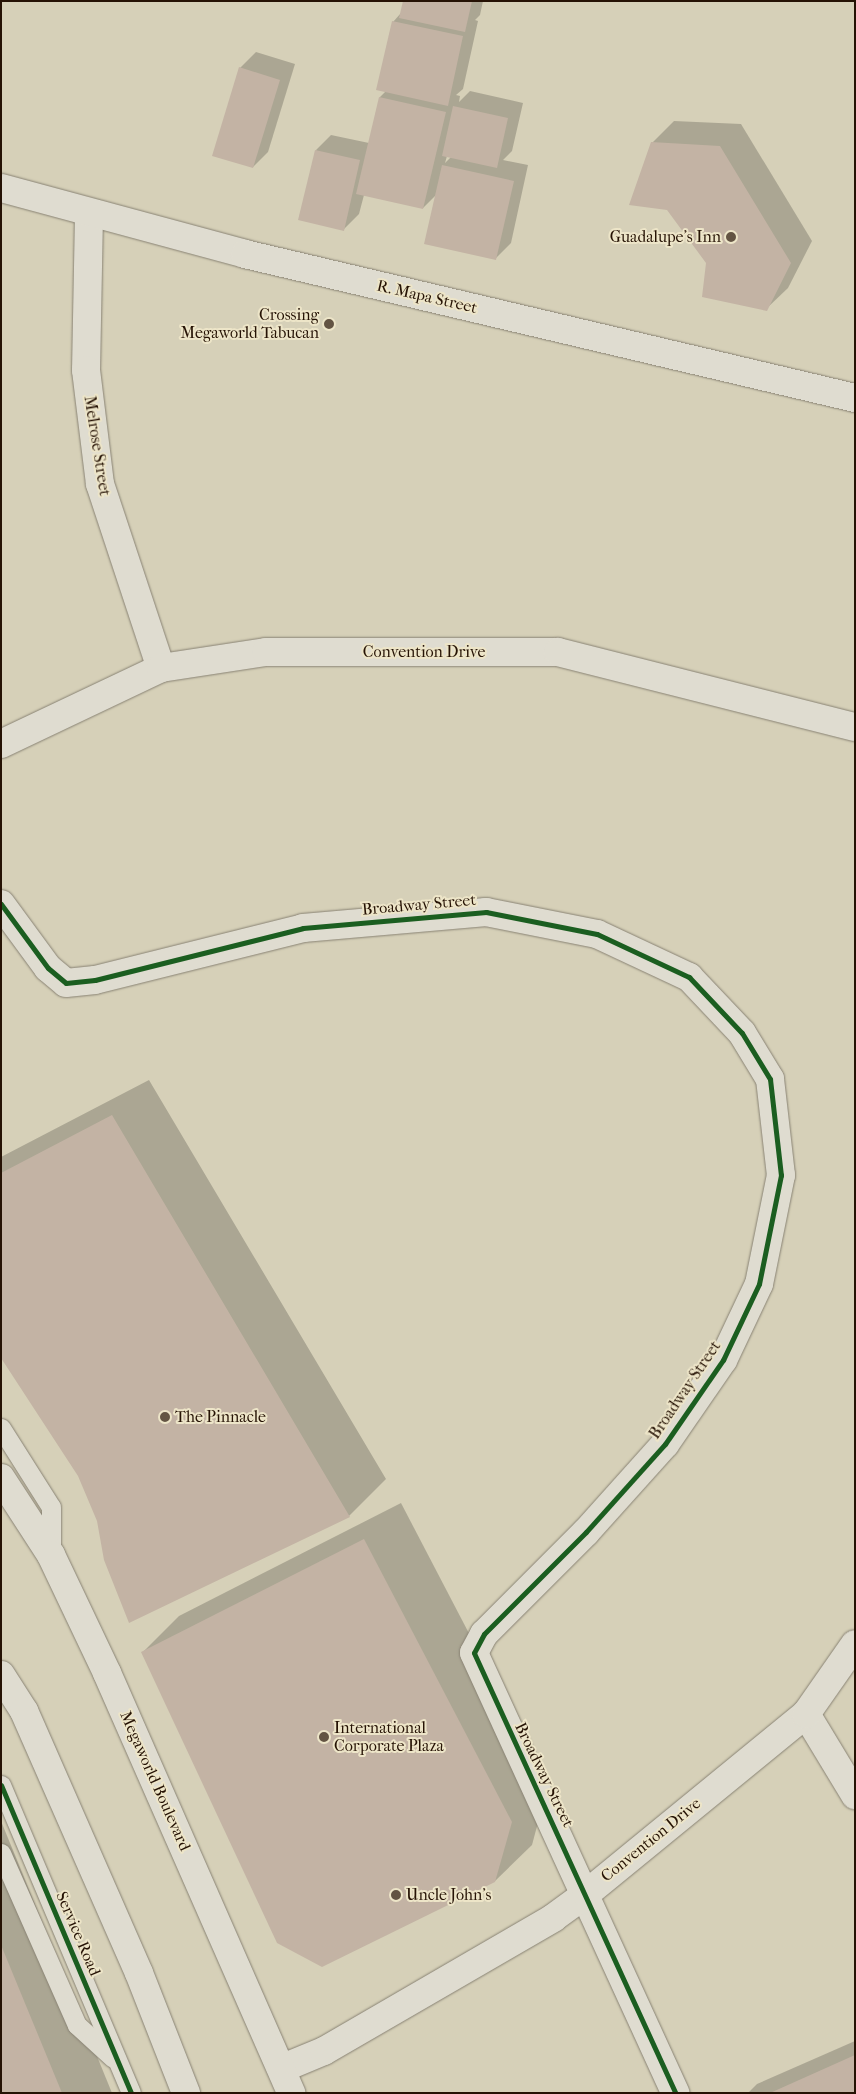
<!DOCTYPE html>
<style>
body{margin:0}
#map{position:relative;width:856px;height:2094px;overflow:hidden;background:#d6d0b8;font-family:"IM FELL French Canon",serif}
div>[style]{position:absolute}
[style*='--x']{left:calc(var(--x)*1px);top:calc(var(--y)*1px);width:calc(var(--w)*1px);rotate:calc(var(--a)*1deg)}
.shadow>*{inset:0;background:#0003}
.building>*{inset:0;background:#c3b3a4}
.roads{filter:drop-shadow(0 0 1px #888273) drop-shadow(0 0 1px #888273)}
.service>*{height:19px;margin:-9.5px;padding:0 9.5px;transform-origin:9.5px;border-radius:9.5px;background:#dfdcd0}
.minor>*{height:28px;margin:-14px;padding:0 14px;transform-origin:14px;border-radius:14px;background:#dfdcd0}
.secondary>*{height:28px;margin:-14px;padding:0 14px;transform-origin:14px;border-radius:14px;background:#dfdcd0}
.cycleway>*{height:5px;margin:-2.5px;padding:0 2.5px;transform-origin:2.5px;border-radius:2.5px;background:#1b5e20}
.dots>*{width:14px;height:14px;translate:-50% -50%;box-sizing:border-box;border:2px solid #ede5c8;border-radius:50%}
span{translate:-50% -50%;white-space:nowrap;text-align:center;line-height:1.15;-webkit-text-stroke:4px #ede5c8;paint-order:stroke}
.poi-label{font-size:16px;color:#251204}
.right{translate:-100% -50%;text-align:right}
.left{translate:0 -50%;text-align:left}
.street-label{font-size:16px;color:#251204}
.frame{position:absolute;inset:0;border:2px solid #251204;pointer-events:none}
</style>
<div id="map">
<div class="shadow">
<div style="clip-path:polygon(evenodd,404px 1px,483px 1px,480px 15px,475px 20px,478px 21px,463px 89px,456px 95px,460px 96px,459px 102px,470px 91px,523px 103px,512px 151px,503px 160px,528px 165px,511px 243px,495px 259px,436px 195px,423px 208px,364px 195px,359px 214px,344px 229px,316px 150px,331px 135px,369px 143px,380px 97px,386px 91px,393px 22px,401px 13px,404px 1px,447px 156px,451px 157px,445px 163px,447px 156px)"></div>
<div style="clip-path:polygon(256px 52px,295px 64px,268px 152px,253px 167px,240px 68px)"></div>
<div style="clip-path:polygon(674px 121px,741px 124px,812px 241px,788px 288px,766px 309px,707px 263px,668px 209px,652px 143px)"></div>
<div style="clip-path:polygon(149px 1080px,386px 1479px,349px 1516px,130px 1621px,98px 1520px,79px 1476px,1px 1356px,1px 1157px)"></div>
<div style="clip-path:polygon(401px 1503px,548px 1785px,532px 1845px,495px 1881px,143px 1652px,179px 1616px)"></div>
<div style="clip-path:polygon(1px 1821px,112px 2093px,1px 2093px)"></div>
<div style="clip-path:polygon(855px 2041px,855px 2093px,748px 2093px,757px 2084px)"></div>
</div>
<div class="building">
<div style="clip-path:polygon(403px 1px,472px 1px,465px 32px,399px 18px)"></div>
<div style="clip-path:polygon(392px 21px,463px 36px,448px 106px,376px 90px)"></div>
<div style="clip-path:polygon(239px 67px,280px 80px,253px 168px,212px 156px)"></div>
<div style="clip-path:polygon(379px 97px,446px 112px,423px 209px,356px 194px)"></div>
<div style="clip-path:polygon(453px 106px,508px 118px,497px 168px,442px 156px)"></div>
<div style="clip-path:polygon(651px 142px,720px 146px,791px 263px,767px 311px,702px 297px,706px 263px,667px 210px,629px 205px)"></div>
<div style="clip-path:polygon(315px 150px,360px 160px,344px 231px,298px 220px)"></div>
<div style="clip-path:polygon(442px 165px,514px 181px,496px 260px,424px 244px)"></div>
<div style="clip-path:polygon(112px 1115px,350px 1517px,129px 1623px,104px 1560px,97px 1521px,78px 1476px,1px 1358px,1px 1173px)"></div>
<div style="clip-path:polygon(364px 1539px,512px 1822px,495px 1882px,322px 1967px,277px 1943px,141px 1652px)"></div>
<div style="clip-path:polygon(1px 1945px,62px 2093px,1px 2093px)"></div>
<div style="clip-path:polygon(855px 2055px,855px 2093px,770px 2093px)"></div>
</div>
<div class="roads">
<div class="service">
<div style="--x:1;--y:1428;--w:93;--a:57.7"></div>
<div style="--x:51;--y:1507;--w:47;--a:90"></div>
<div style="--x:1;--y:1785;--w:334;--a:67.1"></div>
<div style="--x:1;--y:1853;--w:188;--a:66.2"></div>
<div style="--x:77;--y:2025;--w:49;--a:42.5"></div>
</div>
<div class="minor">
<div style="--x:89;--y:215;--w:155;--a:91.1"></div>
<div style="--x:86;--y:370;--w:115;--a:83"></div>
<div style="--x:100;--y:484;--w:194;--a:71.7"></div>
<div style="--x:1;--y:744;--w:177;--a:-25.4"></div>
<div style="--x:161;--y:668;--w:106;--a:-8.7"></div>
<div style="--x:266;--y:652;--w:292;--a:0"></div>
<div style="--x:558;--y:652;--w:306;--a:14.2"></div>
<div style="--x:1;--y:904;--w:79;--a:53.7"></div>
<div style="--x:48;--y:968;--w:23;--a:40"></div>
<div style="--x:66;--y:983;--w:29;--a:-6"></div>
<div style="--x:95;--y:980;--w:214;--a:-14"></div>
<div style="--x:303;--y:928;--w:184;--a:-5"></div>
<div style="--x:486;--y:912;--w:113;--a:11.2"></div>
<div style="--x:597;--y:934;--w:102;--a:25.1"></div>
<div style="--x:689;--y:977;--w:77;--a:46.6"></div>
<div style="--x:742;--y:1033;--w:54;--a:58.7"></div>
<div style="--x:770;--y:1079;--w:97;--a:83.5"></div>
<div style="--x:781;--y:1175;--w:111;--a:101.4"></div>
<div style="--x:759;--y:1284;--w:84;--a:115.3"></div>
<div style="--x:723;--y:1360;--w:102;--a:124.6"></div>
<div style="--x:665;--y:1444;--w:118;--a:131.9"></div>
<div style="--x:586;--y:1532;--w:144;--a:135"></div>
<div style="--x:484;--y:1634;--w:21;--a:118"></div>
<div style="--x:474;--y:1653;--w:484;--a:65.4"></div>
<div style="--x:806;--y:1714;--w:95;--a:58.8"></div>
<div style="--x:283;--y:2068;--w:44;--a:-22.5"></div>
<div style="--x:324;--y:2051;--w:265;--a:-30.1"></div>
<div style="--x:553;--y:1918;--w:41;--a:-36"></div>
<div style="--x:586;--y:1894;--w:284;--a:-39.3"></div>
<div style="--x:806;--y:1714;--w:85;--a:-55"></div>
</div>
<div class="secondary">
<div style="--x:1;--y:188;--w:253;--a:15.1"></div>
<div style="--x:245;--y:254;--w:627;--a:13.28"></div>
<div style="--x:1;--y:1478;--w:92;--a:57"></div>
<div style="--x:51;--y:1555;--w:131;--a:64.6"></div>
<div style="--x:107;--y:1673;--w:459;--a:66.3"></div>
<div style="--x:1;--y:1675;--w:43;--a:57.4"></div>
<div style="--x:24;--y:1711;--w:286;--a:66.3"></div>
<div style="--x:139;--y:1973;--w:129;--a:68.6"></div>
</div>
</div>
<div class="cycleway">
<div style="--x:1;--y:904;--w:79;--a:53.7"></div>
<div style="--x:48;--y:968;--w:23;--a:40"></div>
<div style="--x:66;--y:983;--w:29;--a:-6"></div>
<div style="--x:95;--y:980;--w:214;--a:-14"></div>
<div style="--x:303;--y:928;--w:184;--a:-5"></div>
<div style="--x:486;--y:912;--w:113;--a:11.2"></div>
<div style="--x:597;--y:934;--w:102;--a:25.1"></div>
<div style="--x:689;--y:977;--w:77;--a:46.6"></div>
<div style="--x:742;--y:1033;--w:54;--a:58.7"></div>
<div style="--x:770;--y:1079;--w:97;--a:83.5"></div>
<div style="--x:781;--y:1175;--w:111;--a:101.4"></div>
<div style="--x:759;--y:1284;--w:84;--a:115.3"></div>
<div style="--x:723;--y:1360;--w:102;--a:124.6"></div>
<div style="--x:665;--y:1444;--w:118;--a:131.9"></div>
<div style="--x:586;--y:1532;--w:144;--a:135"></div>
<div style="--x:484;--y:1634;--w:21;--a:118"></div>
<div style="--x:474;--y:1653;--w:484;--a:65.4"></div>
<div style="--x:1;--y:1785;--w:334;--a:67.1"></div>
</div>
<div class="dots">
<div style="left:731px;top:237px;background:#635443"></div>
<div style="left:329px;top:324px;background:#635443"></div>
<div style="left:165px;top:1417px;background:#635443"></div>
<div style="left:324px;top:1737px;background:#635443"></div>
<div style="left:396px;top:1895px;background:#635443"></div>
</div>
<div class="poi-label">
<span class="right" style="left:721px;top:237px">Guadalupe's Inn</span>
<span class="right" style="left:319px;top:324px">Crossing<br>Megaworld Tabucan</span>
<span class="left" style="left:175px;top:1417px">The Pinnacle</span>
<span class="left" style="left:334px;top:1737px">International<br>Corporate Plaza</span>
<span class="left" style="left:406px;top:1895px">Uncle John's</span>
</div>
<div class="street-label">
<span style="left:427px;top:297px;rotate:13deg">R. Mapa Street</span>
<span style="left:97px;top:446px;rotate:81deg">Melrose Street</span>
<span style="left:424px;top:652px">Convention Drive</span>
<span style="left:419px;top:905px;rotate:-5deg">Broadway Street</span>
<span style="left:685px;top:1390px;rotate:-56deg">Broadway Street</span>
<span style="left:544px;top:1775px;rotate:64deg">Broadway Street</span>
<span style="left:155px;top:1781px;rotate:66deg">Megaworld Boulevard</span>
<span style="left:651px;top:1840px;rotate:-39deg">Convention Drive</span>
<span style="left:78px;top:1934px;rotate:67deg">Service Road</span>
</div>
<div class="frame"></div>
</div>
